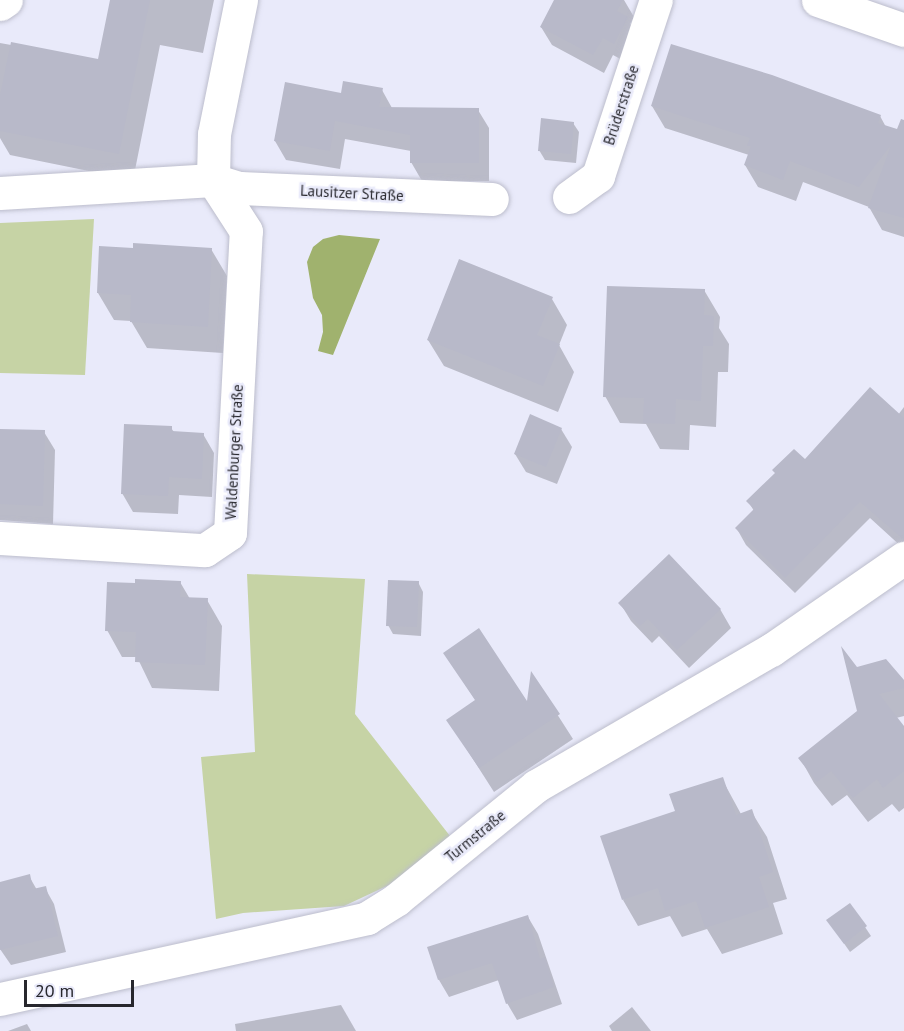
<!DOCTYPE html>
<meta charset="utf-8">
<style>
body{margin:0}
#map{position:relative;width:904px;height:1031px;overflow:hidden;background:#e9eafa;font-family:"PT Sans",sans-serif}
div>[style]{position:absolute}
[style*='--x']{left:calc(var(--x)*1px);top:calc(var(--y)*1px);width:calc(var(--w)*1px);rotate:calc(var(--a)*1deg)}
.green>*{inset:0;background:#c6d3a5}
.water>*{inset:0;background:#a0b26e}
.shadow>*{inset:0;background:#0003}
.building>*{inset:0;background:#b8b9c9}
.roads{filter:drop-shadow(0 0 2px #bcbdcc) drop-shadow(0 0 2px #bcbdcc)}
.minor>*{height:33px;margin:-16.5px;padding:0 16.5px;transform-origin:16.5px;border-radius:16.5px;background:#fff}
span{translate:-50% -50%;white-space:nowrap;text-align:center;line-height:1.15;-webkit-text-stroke:5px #e9eafa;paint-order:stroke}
.street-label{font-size:15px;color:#27272d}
.scale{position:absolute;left:24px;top:980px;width:110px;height:27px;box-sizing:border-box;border:3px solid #27272d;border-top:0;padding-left:8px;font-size:18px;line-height:21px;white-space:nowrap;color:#27272d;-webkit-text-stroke:4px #e9eafa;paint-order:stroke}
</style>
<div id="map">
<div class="green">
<div style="clip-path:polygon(94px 219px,85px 375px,0 373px,0 223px)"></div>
<div style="clip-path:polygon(247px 574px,365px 579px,355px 714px,450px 836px,389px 885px,344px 906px,243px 913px,216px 919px,201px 757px,255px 752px)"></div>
</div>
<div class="water">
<div style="clip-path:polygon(339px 235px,380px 239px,333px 355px,318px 351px,323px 332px,322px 315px,313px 298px,307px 262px,313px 247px,323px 239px)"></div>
</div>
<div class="shadow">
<div style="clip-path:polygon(111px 0,214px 0,203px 53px,160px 45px,133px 180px,10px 155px,0 138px,0 43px,100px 61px)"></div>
<div style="clip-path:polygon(556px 0,624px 0,634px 17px,630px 24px,638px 36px,624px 61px,613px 55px,604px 73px,552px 45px,541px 27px)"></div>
<div style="clip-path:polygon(382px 90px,392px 108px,478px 110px,489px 128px,489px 181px,422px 181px,411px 162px,411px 151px,345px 139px,340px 169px,286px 160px,275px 141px,342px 95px)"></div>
<div style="clip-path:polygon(652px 106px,880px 116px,886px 127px,904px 132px,904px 237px,882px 230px,869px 207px,803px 182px,796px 201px,758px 187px,745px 165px,749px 155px,665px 128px)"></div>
<div style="clip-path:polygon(573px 123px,579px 132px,576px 163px,545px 160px,539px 150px)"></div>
<div style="clip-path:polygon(211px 249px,227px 276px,223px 353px,147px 348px,131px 321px,114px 320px,98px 293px)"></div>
<div style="clip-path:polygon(704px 290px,720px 317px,719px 328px,729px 344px,728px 372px,718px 372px,716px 427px,690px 425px,689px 450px,660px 449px,646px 424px,620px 423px,605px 396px)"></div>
<div style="clip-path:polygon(552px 299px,567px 325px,559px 345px,574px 372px,558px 412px,444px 366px,428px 340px)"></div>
<div style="clip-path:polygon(904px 407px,904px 549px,870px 518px,795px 593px,746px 545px,737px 529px,754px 511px,748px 501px,805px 461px,898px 415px)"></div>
<div style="clip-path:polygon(171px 428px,174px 432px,203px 434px,214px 453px,212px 497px,179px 495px,178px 514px,133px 512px,122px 493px)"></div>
<div style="clip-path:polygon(561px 429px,572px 447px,557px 484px,526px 472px,515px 454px)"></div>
<div style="clip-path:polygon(0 430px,44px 432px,55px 450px,53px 524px,0 520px)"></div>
<div style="clip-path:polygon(180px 582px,190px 599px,207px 600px,222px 626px,219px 691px,152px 688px,137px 657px,122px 657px,107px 630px)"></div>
<div style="clip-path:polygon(418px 582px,423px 592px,421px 636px,393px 634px,388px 625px)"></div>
<div style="clip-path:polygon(620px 603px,720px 609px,731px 628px,689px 668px,659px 636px,652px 643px,631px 621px)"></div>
<div style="clip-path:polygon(445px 653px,528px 705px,532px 675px,573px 739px,494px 792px,448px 720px,476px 701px)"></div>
<div style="clip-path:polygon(856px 668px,904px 682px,904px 716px,896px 718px,904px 728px,904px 808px,899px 812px,892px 804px,868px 822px,847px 795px,832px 806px,814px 783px,800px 758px,859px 711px)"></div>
<div style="clip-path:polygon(722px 779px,741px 814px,751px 811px,767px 837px,787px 899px,773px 903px,783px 934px,722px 954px,707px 929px,682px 937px,670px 916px,638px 926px,623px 900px,677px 811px)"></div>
<div style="clip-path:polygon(29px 876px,37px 890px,45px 888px,54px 904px,66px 952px,11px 965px,0 949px,0 883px)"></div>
<div style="clip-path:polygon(528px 917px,538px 934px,562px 1004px,517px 1020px,507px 1003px,499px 980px,449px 997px,439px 980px,429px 948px)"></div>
<div style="clip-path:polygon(865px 927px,871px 936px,850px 952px,834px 929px)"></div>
<div style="clip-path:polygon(341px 1005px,356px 1031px,236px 1031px,235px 1024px)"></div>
<div style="clip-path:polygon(632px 1007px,651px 1031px,612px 1031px,609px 1026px)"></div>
<div style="clip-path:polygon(27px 1024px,31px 1031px,8px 1031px)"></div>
</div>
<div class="building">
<div style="clip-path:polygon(110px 0,150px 0,119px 154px,0 131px,0 95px,11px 42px,98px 59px)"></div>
<div style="clip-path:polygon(554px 0,623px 0,617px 11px,628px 17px,614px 44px,603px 38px,593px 55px,540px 27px)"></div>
<div style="clip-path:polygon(671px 44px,772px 75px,881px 115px,878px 123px,897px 129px,901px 119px,904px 120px,904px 218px,868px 208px,891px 145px,859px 187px,790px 161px,783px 180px,744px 165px,751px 146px,747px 146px,750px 138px,651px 106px)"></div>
<div style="clip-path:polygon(343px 81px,383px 88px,379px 107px,479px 108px,479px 163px,410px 163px,410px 135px,335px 121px,330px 151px,274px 141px,285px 82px,341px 93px)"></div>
<div style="clip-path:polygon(541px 118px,574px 122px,571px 154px,538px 151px)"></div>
<div style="clip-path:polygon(133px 243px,212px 248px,208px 327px,130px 322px,131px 295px,97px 293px,99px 246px,133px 248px)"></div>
<div style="clip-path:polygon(459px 259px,553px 297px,537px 335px,560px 344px,543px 386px,427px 340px)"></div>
<div style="clip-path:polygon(607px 286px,705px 289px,704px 315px,714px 316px,713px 346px,703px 346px,701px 401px,676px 399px,675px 424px,643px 423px,644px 398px,603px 397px)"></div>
<div style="clip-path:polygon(870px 387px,904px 418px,904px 540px,860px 502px,785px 578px,735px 528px,754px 509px,746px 501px,775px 473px,772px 470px,794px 449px,805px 459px)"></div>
<div style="clip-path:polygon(530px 414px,562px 428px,546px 467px,514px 454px)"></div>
<div style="clip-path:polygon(124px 424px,172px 426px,172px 431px,204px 433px,202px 479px,169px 477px,168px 496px,121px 494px)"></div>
<div style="clip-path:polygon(0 429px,45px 430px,43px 506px,0 504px)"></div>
<div style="clip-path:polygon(669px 554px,721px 609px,677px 650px,648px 619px,640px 626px,618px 603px)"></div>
<div style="clip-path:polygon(135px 579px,181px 581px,180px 597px,208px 598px,205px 665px,135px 662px,136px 632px,105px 631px,107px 582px,135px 583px)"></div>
<div style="clip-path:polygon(388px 580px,419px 581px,417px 627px,386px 626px)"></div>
<div style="clip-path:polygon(479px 628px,527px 701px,531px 671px,560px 714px,479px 768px,446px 720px,475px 700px,443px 653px)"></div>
<div style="clip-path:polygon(841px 646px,857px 667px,886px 659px,904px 680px,904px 688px,879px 694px,904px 726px,904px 771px,883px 788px,877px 779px,853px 798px,831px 771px,817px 782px,798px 758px,857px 711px)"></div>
<div style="clip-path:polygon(723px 777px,736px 815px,752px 809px,773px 872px,759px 877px,769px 907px,705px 928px,696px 901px,665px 911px,658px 888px,622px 900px,600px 836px,675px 811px,669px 794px)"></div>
<div style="clip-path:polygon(30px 874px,33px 889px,46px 886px,58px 936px,0 950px,0 882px)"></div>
<div style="clip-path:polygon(850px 903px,867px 926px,844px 944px,826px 920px)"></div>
<div style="clip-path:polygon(528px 915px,540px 959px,545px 957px,554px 987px,506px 1004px,492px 963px,438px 980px,427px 947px)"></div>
</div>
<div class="roads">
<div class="minor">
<div style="--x:818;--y:0;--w:91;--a:19.2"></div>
<div style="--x:0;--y:4;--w:7;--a:-34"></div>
<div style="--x:213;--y:180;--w:28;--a:17"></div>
<div style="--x:240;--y:188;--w:252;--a:2.5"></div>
<div style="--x:0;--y:193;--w:213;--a:-3.5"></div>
<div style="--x:213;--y:180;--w:46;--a:-88.8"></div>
<div style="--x:214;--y:134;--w:137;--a:-78.6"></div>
<div style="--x:569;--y:197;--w:36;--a:-36"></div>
<div style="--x:598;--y:176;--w:185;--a:-71.8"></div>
<div style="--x:0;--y:538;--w:205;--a:3.4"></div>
<div style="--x:205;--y:550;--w:30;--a:-34"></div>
<div style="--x:230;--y:533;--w:302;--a:-87"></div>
<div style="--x:246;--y:231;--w:61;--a:-122.9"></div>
<div style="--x:0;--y:999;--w:376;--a:-12.4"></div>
<div style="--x:367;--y:918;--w:36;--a:-32"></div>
<div style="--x:397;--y:899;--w:179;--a:-39.1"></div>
<div style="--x:536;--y:786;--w:272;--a:-30.1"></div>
<div style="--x:771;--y:650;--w:162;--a:-34.7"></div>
</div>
</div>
<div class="street-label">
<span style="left:621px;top:105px;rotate:-72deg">Brüderstraße</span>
<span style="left:352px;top:193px;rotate:3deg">Lausitzer Straße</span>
<span style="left:234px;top:452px;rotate:-87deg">Waldenburger Straße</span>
<span style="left:475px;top:836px;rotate:-39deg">Turmstraße</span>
</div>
<div class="scale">20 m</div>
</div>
